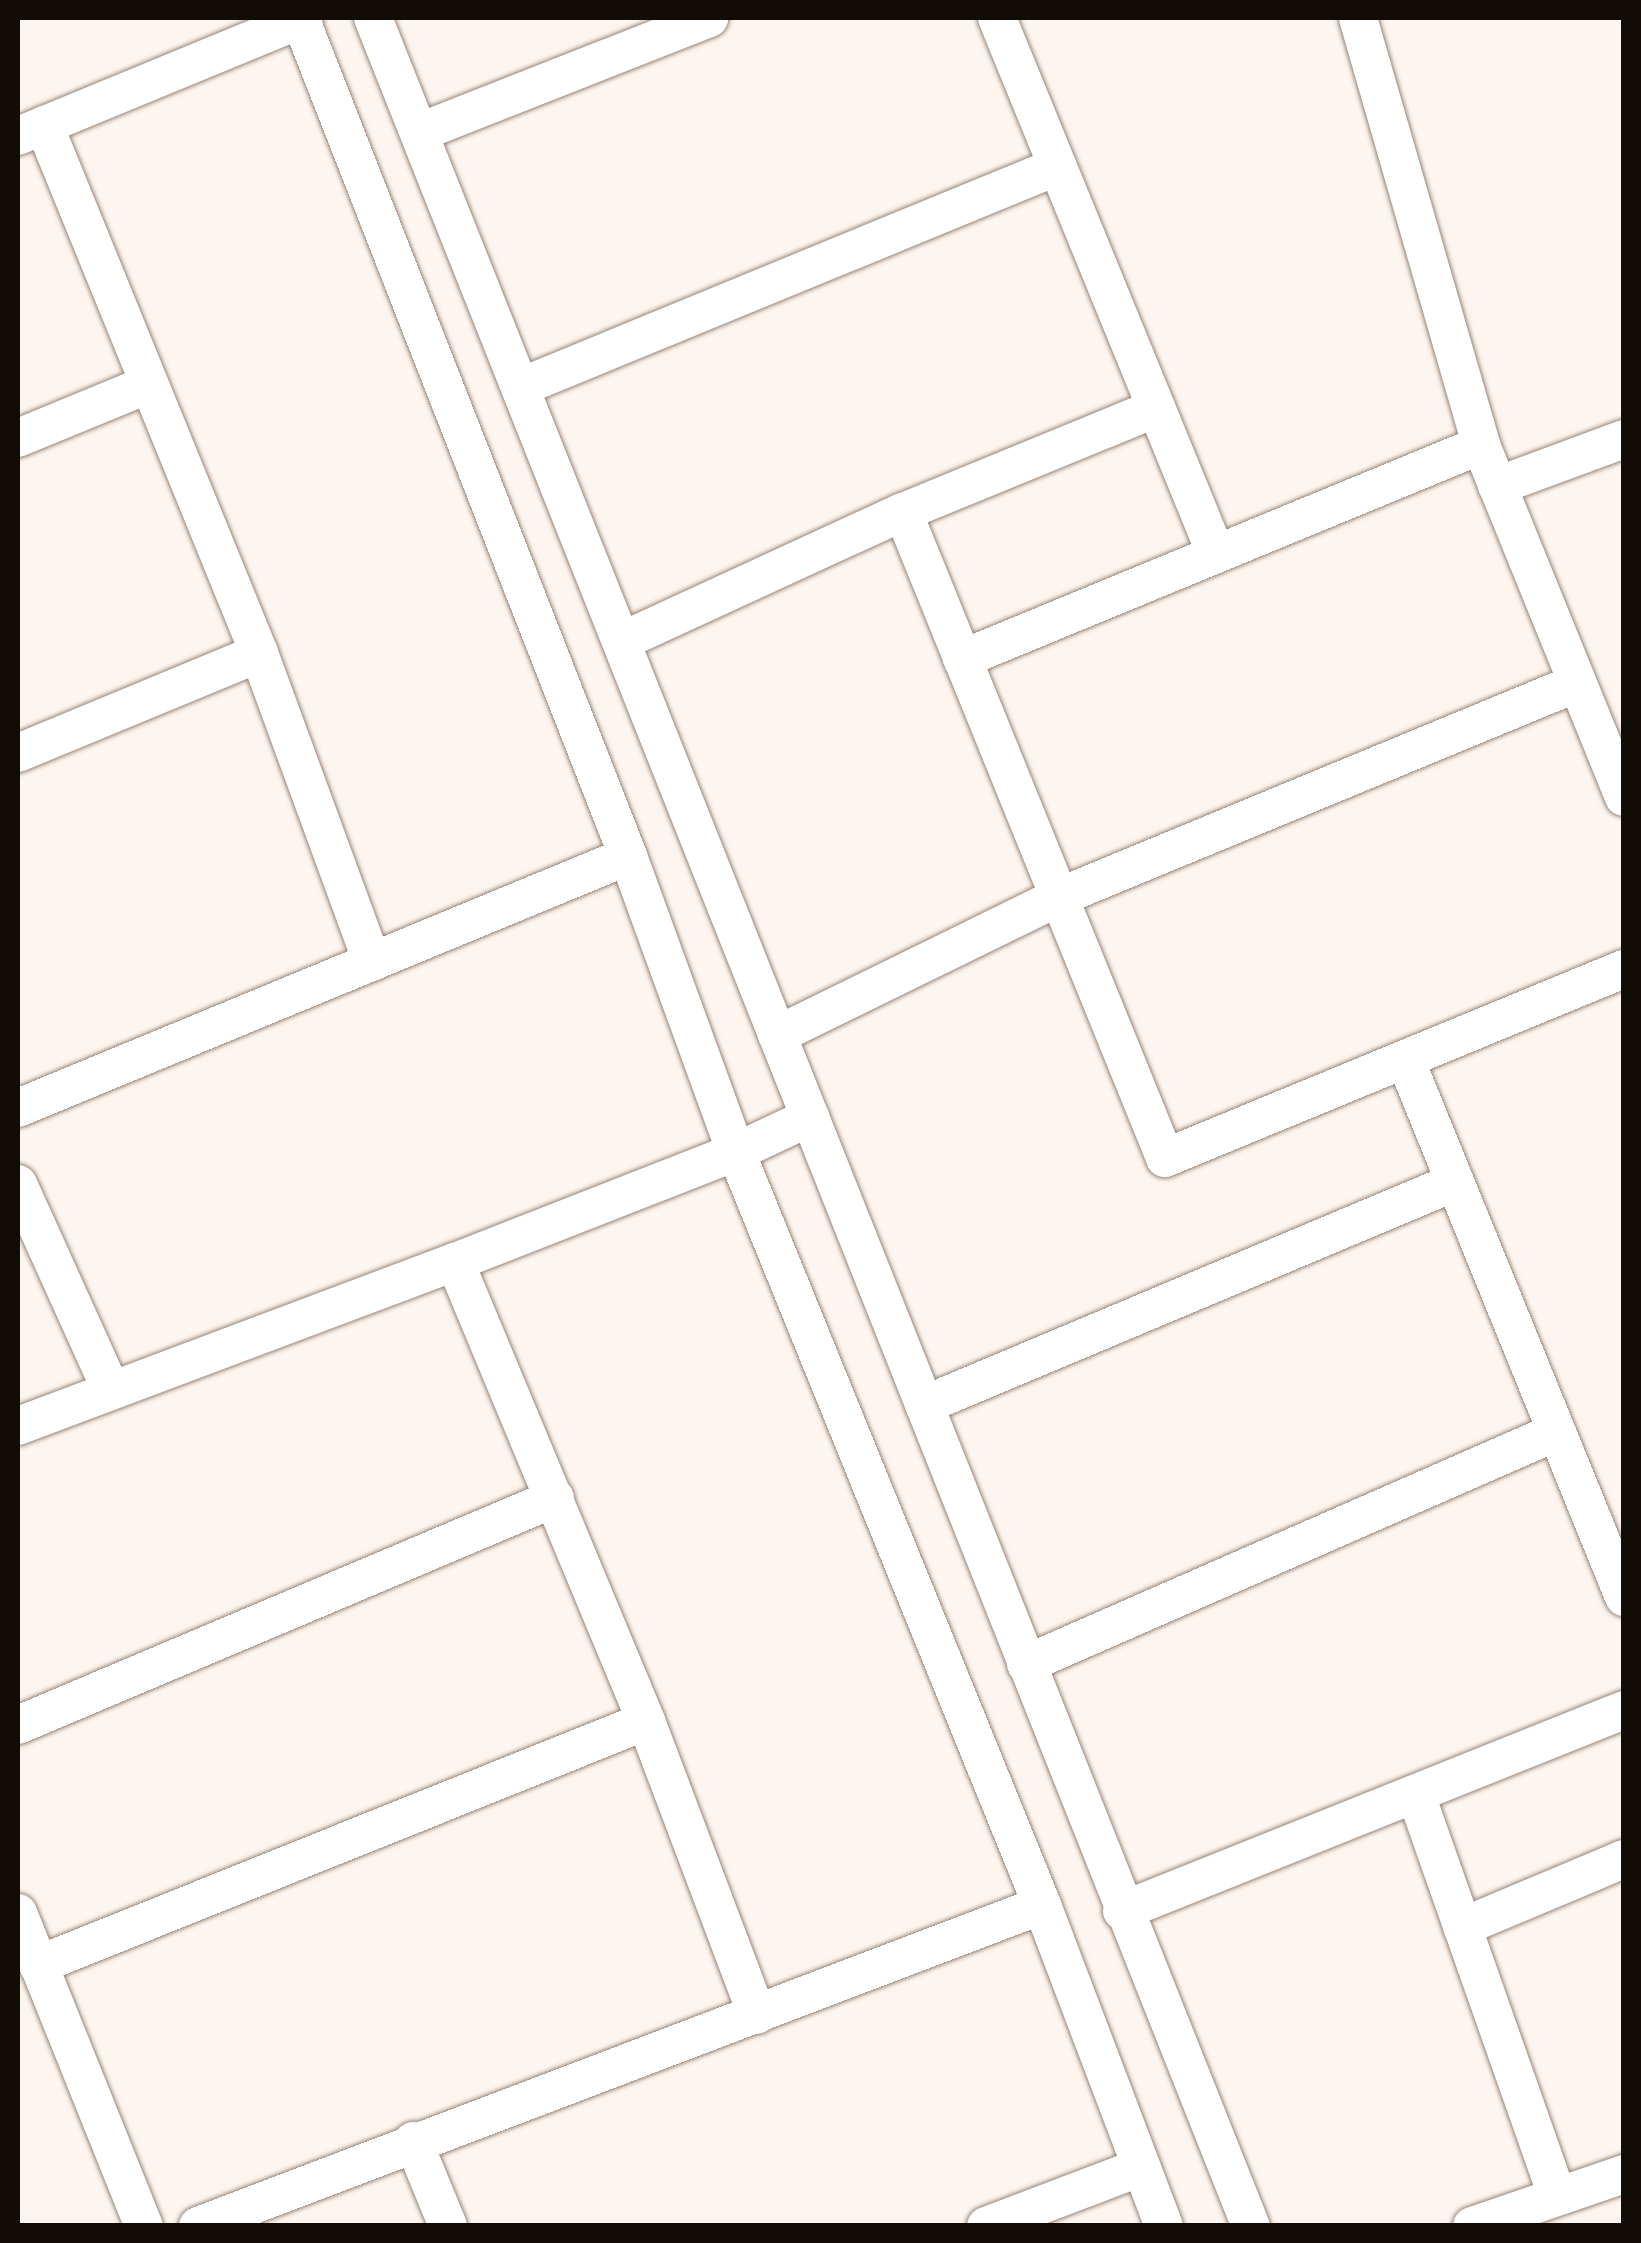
<!DOCTYPE html>
<style>
body{margin:0}
#map{position:relative;width:1641px;height:2243px;overflow:hidden;background:#fdf5ef;font-family:"Space Grotesk",sans-serif}
div>[style]{position:absolute}
[style*='--x']{left:calc(var(--x)*1px);top:calc(var(--y)*1px);width:calc(var(--w)*1px);rotate:calc(var(--a)*1deg)}
.roads{filter:drop-shadow(0 0 2px #968476) drop-shadow(0 0 2px #968476)}
.minor>*{height:38px;margin:-19px;padding:0 19px;transform-origin:19px;border-radius:19px;background:#fff}
span{translate:-50% -50%;white-space:nowrap;text-align:center;line-height:1.15;-webkit-text-stroke:10px #fff;paint-order:stroke}
.frame{position:absolute;inset:0;border:20px solid #120c07;pointer-events:none}
</style>
<div id="map">
<div class="roads">
<div class="minor">
<div style="--x:300;--y:18;--w:900;--a:68.62"></div>
<div style="--x:628;--y:856;--w:315;--a:70"></div>
<div style="--x:736;--y:1152;--w:813;--a:67.88"></div>
<div style="--x:1042;--y:1905;--w:343;--a:69.2"></div>
<div style="--x:373;--y:18;--w:2376;--a:68.32"></div>
<div style="--x:997;--y:18;--w:579;--a:67.78"></div>
<div style="--x:1358;--y:18;--w:444;--a:73.9"></div>
<div style="--x:1481;--y:445;--w:380;--a:67.9"></div>
<div style="--x:44;--y:125;--w:570;--a:67.84"></div>
<div style="--x:259;--y:653;--w:329;--a:69.9"></div>
<div style="--x:420;--y:132;--w:311;--a:-21.5"></div>
<div style="--x:18;--y:136;--w:309;--a:-22.4"></div>
<div style="--x:523;--y:386;--w:578;--a:-22.35"></div>
<div style="--x:18;--y:438;--w:142;--a:-22.4"></div>
<div style="--x:1497;--y:486;--w:135;--a:-20.3"></div>
<div style="--x:903;--y:512;--w:697;--a:67.92"></div>
<div style="--x:1165;--y:1158;--w:496;--a:-22.4"></div>
<div style="--x:622;--y:641;--w:309;--a:-24.7"></div>
<div style="--x:903;--y:512;--w:274;--a:-22.3"></div>
<div style="--x:962;--y:659;--w:561;--a:-22.41"></div>
<div style="--x:18;--y:753;--w:261;--a:-22.5"></div>
<div style="--x:777;--y:1035;--w:314;--a:-26.1"></div>
<div style="--x:1059;--y:897;--w:560;--a:-22.45"></div>
<div style="--x:1405;--y:1059;--w:581;--a:67.85"></div>
<div style="--x:18;--y:1108;--w:660;--a:-22.45"></div>
<div style="--x:18;--y:1184;--w:226;--a:65.7"></div>
<div style="--x:455;--y:1262;--w:497;--a:67.4"></div>
<div style="--x:646;--y:1721;--w:314;--a:69.3"></div>
<div style="--x:924;--y:1405;--w:576;--a:-22.78"></div>
<div style="--x:18;--y:1426;--w:467;--a:-20.6"></div>
<div style="--x:455;--y:1262;--w:302;--a:-21.4"></div>
<div style="--x:736;--y:1152;--w:82;--a:-25.3"></div>
<div style="--x:1026;--y:1664;--w:579;--a:-23.64"></div>
<div style="--x:18;--y:1725;--w:583;--a:-22.91"></div>
<div style="--x:1416;--y:1795;--w:425;--a:70.6"></div>
<div style="--x:1122;--y:1911;--w:541;--a:-21.82"></div>
<div style="--x:18;--y:1913;--w:337;--a:68.1"></div>
<div style="--x:1462;--y:1927;--w:176;--a:-22.8"></div>
<div style="--x:38;--y:1965;--w:655;--a:-21.87"></div>
<div style="--x:413;--y:2141;--w:92;--a:67.6"></div>
<div style="--x:198;--y:2226;--w:903;--a:-20.82"></div>
<div style="--x:986;--y:2226;--w:166;--a:-20.8"></div>
<div style="--x:1472;--y:2226;--w:161;--a:-18.9"></div>
</div>
</div>
<div class="frame"></div>
</div>
